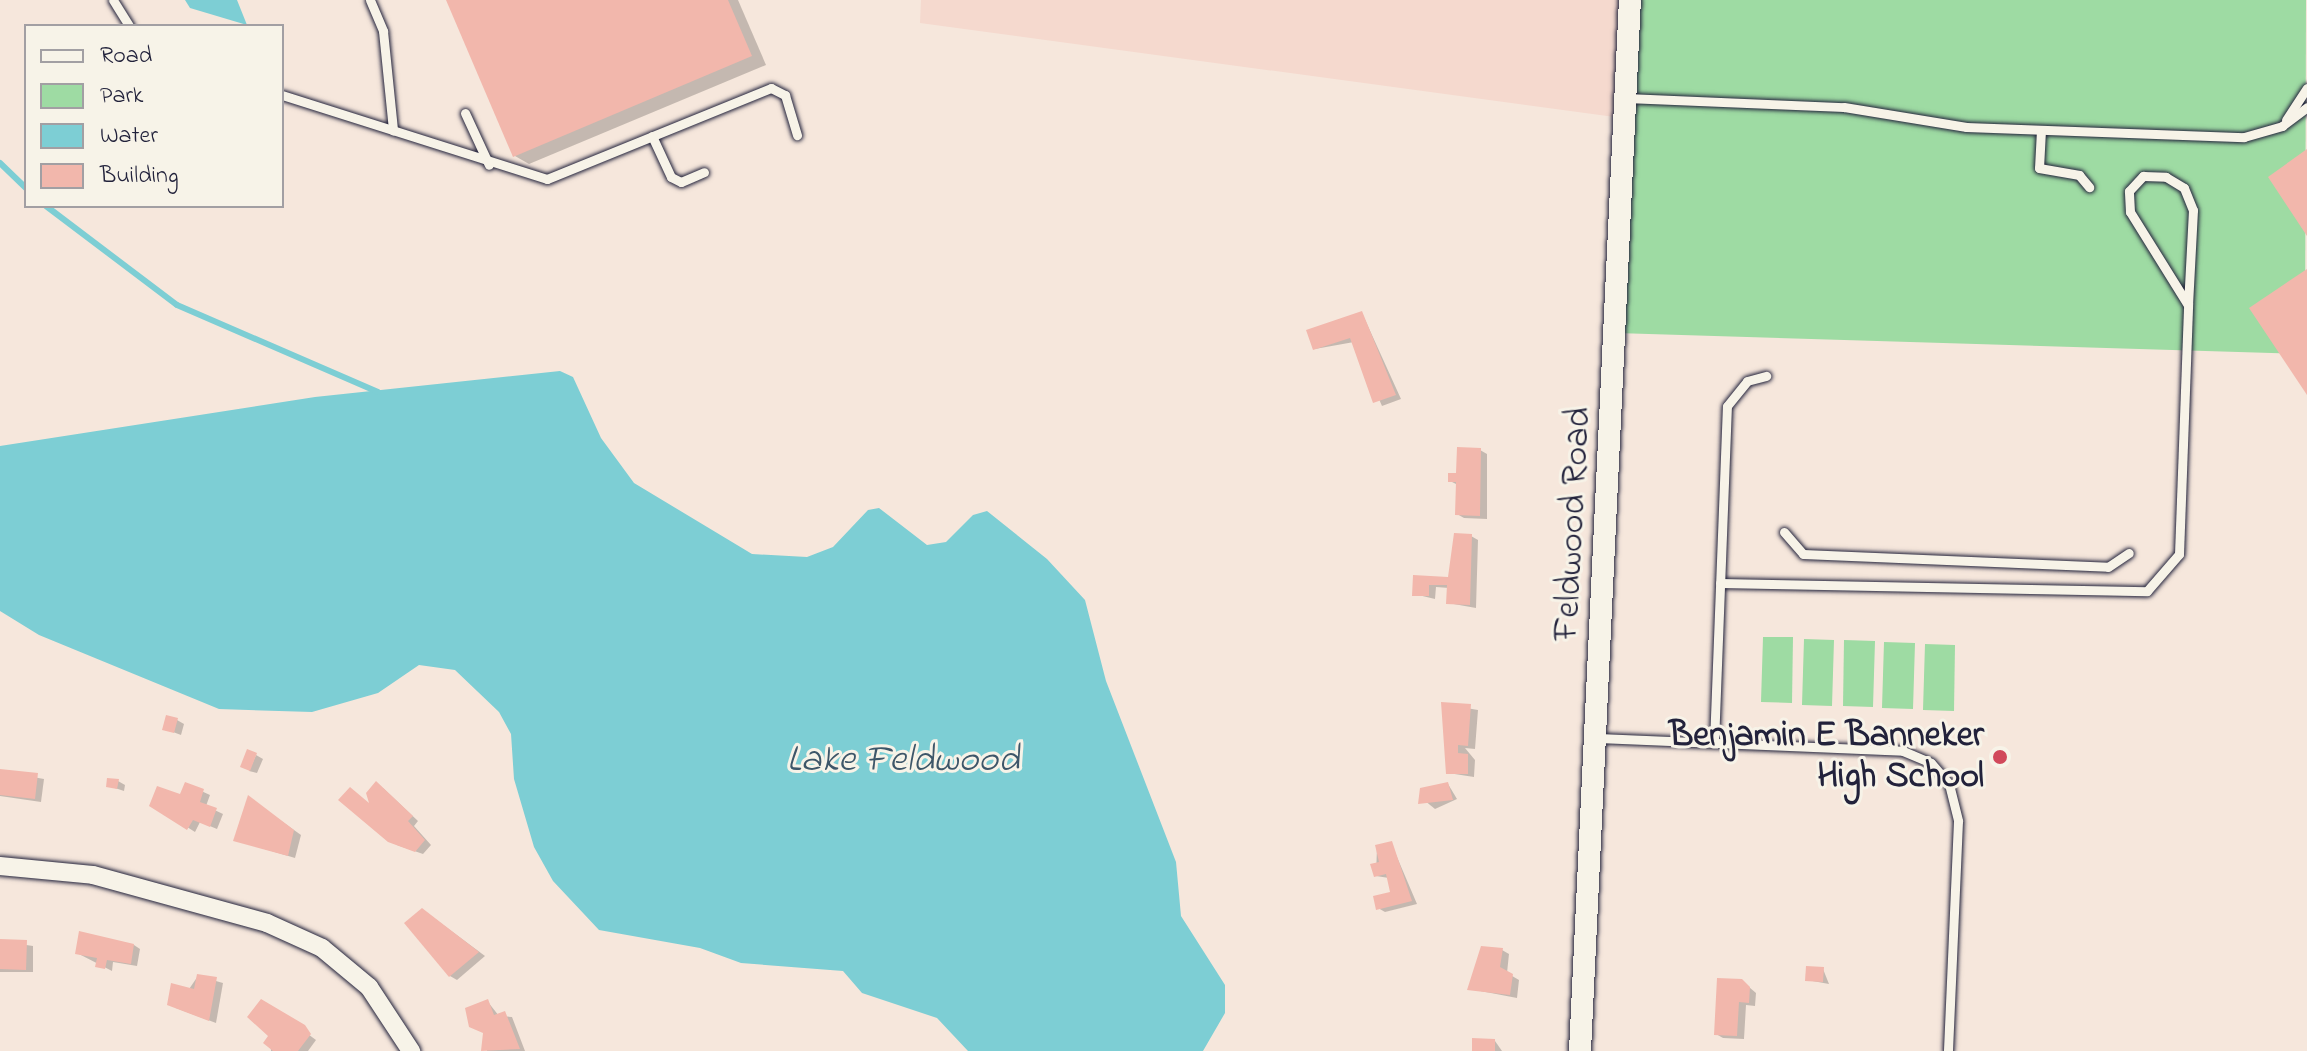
<!DOCTYPE html>
<style>
body{margin:0}
#map{position:relative;width:2307px;height:1051px;overflow:hidden;background:#f6e7dc;font-family:"Indie Flower",sans-serif}
div>[style]{position:absolute}
[style*='--x']{left:calc(var(--x)*1px);top:calc(var(--y)*1px);width:calc(var(--w)*1px);rotate:calc(var(--a)*1deg)}
.built>*{inset:0;background:#f5d9ce}
.green>*{inset:0;background:#9edba3}
.water>*{inset:0;background:#7dced4}
.shadow>*{inset:0;background:#0003}
.stream>*{height:6px;margin:-3px;padding:0 3px;transform-origin:3px;border-radius:3px;background:#7dced4}
.building>*{inset:0;background:#f2b7ac}
.roads{filter:drop-shadow(0 0 2px #22223b) drop-shadow(0 0 2px #22223b)}
.service>*{height:9px;margin:-4.5px;padding:0 4.5px;transform-origin:4.5px;border-radius:4.5px;background:#f7f3e8}
.minor>*{height:18px;margin:-9px;padding:0 9px;transform-origin:9px;border-radius:9px;background:#f7f3e8}
.tertiary>*{height:22px;margin:-11px;padding:0 11px;transform-origin:11px;border-radius:11px;background:#f7f3e8}
.dots>*{width:22px;height:22px;translate:-50% -50%;box-sizing:border-box;border:4px solid #f7f3e8;border-radius:50%}
span{translate:-50% -50%;white-space:nowrap;text-align:center;line-height:1.15;-webkit-text-stroke:6px #f7f3e8;paint-order:stroke}
.street-label{font-size:36px;color:#22223b}
.poi-label{font-size:36px;color:#22223b;font-weight:700}
.right{translate:-100% -50%;text-align:right}
.water-label{font-size:38px;color:#3d5669;font-style:italic}
.legend{position:absolute;left:24px;top:24px;width:260px;height:184px;box-sizing:border-box;background:#f7f3e8;border:2px solid #a29fa3;margin:0;padding:10px 14px;list-style:none;font-size:24px;color:#22223b}
.legend li{display:flex;align-items:center;gap:16px;height:40px}
.legend b{width:40px;border:2px solid #a29fa3}
</style>
<div id="map">
<div class="built">
<div style="clip-path:polygon(921px 0,1632px 0,1622px 118px,920px 23px)"></div>
</div>
<div class="green">
<div style="clip-path:polygon(1632px 0,2306px 0,2305px 354px,1616px 333px)"></div>
<div style="clip-path:polygon(1763px 637px,1793px 637px,1792px 703px,1761px 702px)"></div>
<div style="clip-path:polygon(1804px 639px,1834px 640px,1832px 706px,1802px 705px)"></div>
<div style="clip-path:polygon(1844px 640px,1875px 641px,1873px 707px,1843px 706px)"></div>
<div style="clip-path:polygon(1884px 642px,1915px 643px,1913px 709px,1882px 708px)"></div>
<div style="clip-path:polygon(1925px 644px,1955px 645px,1954px 711px,1923px 710px)"></div>
</div>
<div class="water">
<div style="clip-path:polygon(185px 0,237px 0,247px 25px,190px 8px)"></div>
<div style="clip-path:polygon(560px 371px,573px 377px,601px 438px,634px 483px,752px 554px,807px 557px,833px 547px,868px 510px,879px 508px,927px 545px,946px 542px,973px 515px,987px 511px,1047px 559px,1085px 600px,1106px 681px,1176px 862px,1181px 916px,1225px 985px,1225px 1013px,1203px 1051px,968px 1051px,937px 1018px,862px 993px,843px 971px,741px 963px,700px 948px,599px 930px,553px 881px,534px 847px,514px 779px,511px 734px,499px 712px,455px 670px,419px 665px,378px 693px,312px 712px,219px 709px,39px 635px,0 611px,0 446px,315px 397px)"></div>
</div>
<div class="shadow">
<div style="clip-path:polygon(448px 0,738px 0,766px 65px,529px 164px,515px 156px)"></div>
<div style="clip-path:polygon(1362px 313px,1401px 399px,1382px 406px,1354px 342px,1315px 349px)"></div>
<div style="clip-path:polygon(1480px 450px,1487px 454px,1487px 519px,1464px 518px,1457px 514px,1458px 485px,1450px 481px)"></div>
<div style="clip-path:polygon(1471px 536px,1478px 540px,1476px 608px,1448px 603px,1449px 588px,1436px 587px,1435px 599px,1414px 594px,1415px 577px,1449px 579px)"></div>
<div style="clip-path:polygon(1443px 704px,1478px 710px,1475px 749px,1465px 748px,1475px 760px,1474px 777px,1448px 773px)"></div>
<div style="clip-path:polygon(177px 720px,184px 724px,181px 735px,165px 729px)"></div>
<div style="clip-path:polygon(256px 755px,263px 759px,257px 773px,249px 771px)"></div>
<div style="clip-path:polygon(0 771px,44px 779px,41px 802px,0 796px)"></div>
<div style="clip-path:polygon(118px 781px,125px 785px,124px 791px,109px 786px)"></div>
<div style="clip-path:polygon(186px 784px,210px 795px,206px 806px,223px 814px,217px 829px,200px 822px,195px 832px,152px 805px,181px 797px)"></div>
<div style="clip-path:polygon(1448px 784px,1457px 799px,1435px 809px,1419px 796px)"></div>
<div style="clip-path:polygon(383px 788px,418px 821px,414px 826px,431px 845px,423px 854px,397px 845px)"></div>
<div style="clip-path:polygon(249px 798px,301px 835px,295px 858px,235px 840px)"></div>
<div style="clip-path:polygon(1391px 843px,1417px 904px,1385px 912px,1378px 908px,1393px 894px,1389px 878px,1376px 876px,1377px 847px)"></div>
<div style="clip-path:polygon(423px 910px,485px 956px,457px 980px,450px 976px)"></div>
<div style="clip-path:polygon(0 941px,33px 946px,33px 972px,0 972px)"></div>
<div style="clip-path:polygon(134px 945px,140px 949px,137px 966px,113px 962px,112px 971px,77px 953px)"></div>
<div style="clip-path:polygon(1502px 950px,1509px 954px,1507px 973px,1519px 980px,1517px 998px,1470px 989px)"></div>
<div style="clip-path:polygon(1823px 969px,1829px 984px,1807px 980px)"></div>
<div style="clip-path:polygon(198px 976px,223px 983px,216px 1023px,176px 1008px)"></div>
<div style="clip-path:polygon(1742px 981px,1756px 993px,1755px 1006px,1746px 1005px,1744px 1039px,1723px 1038px,1716px 1034px)"></div>
<div style="clip-path:polygon(488px 1002px,499px 1016px,512px 1017px,525px 1051px,487px 1051px)"></div>
<div style="clip-path:polygon(269px 1005px,316px 1040px,308px 1051px,271px 1051px)"></div>
<div style="clip-path:polygon(1495px 1041px,1502px 1051px,1474px 1051px)"></div>
</div>
<div class="stream">
<div style="--x:0;--y:163;--w:36;--a:44"></div>
<div style="--x:46;--y:206;--w:164;--a:37.1"></div>
<div style="--x:177;--y:305;--w:219;--a:23.4"></div>
</div>
<div class="building">
<div style="clip-path:polygon(446px 0,728px 0,752px 56px,513px 157px)"></div>
<div style="clip-path:polygon(2307px 149px,2307px 236px,2268px 177px)"></div>
<div style="clip-path:polygon(2307px 269px,2307px 395px,2249px 308px)"></div>
<div style="clip-path:polygon(1362px 311px,1396px 395px,1373px 403px,1350px 338px,1313px 350px,1306px 330px)"></div>
<div style="clip-path:polygon(1457px 447px,1481px 448px,1480px 516px,1455px 515px,1456px 482px,1448px 482px,1448px 473px,1456px 473px)"></div>
<div style="clip-path:polygon(1454px 533px,1472px 534px,1470px 605px,1446px 604px,1447px 585px,1429px 585px,1429px 596px,1412px 596px,1413px 575px,1448px 577px)"></div>
<div style="clip-path:polygon(1441px 702px,1471px 704px,1468px 746px,1458px 745px,1458px 753px,1468px 754px,1468px 774px,1446px 774px)"></div>
<div style="clip-path:polygon(166px 715px,178px 718px,174px 733px,162px 730px)"></div>
<div style="clip-path:polygon(247px 749px,257px 753px,250px 771px,240px 767px)"></div>
<div style="clip-path:polygon(0 769px,38px 773px,35px 799px,0 795px)"></div>
<div style="clip-path:polygon(107px 778px,119px 779px,117px 789px,106px 787px)"></div>
<div style="clip-path:polygon(376px 781px,413px 816px,408px 821px,425px 840px,415px 852px,388px 842px,338px 800px,350px 787px,369px 803px,366px 793px)"></div>
<div style="clip-path:polygon(185px 782px,204px 789px,200px 802px,217px 808px,210px 827px,193px 820px,187px 830px,149px 806px,157px 786px,180px 794px)"></div>
<div style="clip-path:polygon(1448px 782px,1453px 800px,1418px 804px,1420px 788px)"></div>
<div style="clip-path:polygon(248px 795px,294px 830px,288px 856px,233px 841px)"></div>
<div style="clip-path:polygon(1392px 841px,1412px 901px,1376px 910px,1373px 896px,1390px 892px,1386px 874px,1374px 877px,1370px 864px,1379px 862px,1375px 845px)"></div>
<div style="clip-path:polygon(422px 908px,479px 952px,449px 977px,404px 923px)"></div>
<div style="clip-path:polygon(79px 931px,134px 944px,131px 964px,107px 960px,105px 969px,95px 967px,97px 958px,75px 954px)"></div>
<div style="clip-path:polygon(0 939px,27px 940px,26px 970px,0 969px)"></div>
<div style="clip-path:polygon(1481px 946px,1503px 948px,1500px 967px,1513px 974px,1510px 995px,1467px 990px)"></div>
<div style="clip-path:polygon(1806px 966px,1824px 967px,1823px 982px,1805px 981px)"></div>
<div style="clip-path:polygon(197px 974px,217px 977px,209px 1021px,167px 1005px,171px 983px,194px 989px)"></div>
<div style="clip-path:polygon(1717px 978px,1742px 979px,1750px 987px,1749px 1003px,1739px 1002px,1737px 1036px,1714px 1035px)"></div>
<div style="clip-path:polygon(261px 999px,305px 1025px,311px 1034px,298px 1051px,273px 1051px,263px 1043px,268px 1036px,247px 1017px)"></div>
<div style="clip-path:polygon(488px 999px,494px 1015px,505px 1011px,520px 1049px,481px 1051px,483px 1033px,469px 1027px,465px 1008px)"></div>
<div style="clip-path:polygon(1472px 1038px,1495px 1039px,1495px 1051px,1472px 1051px)"></div>
</div>
<div class="roads">
<div class="service">
<div style="--x:113;--y:0;--w:31;--a:58"></div>
<div style="--x:370;--y:0;--w:34;--a:67"></div>
<div style="--x:383;--y:31;--w:100;--a:84.2"></div>
<div style="--x:282;--y:95;--w:278;--a:17.6"></div>
<div style="--x:547;--y:179;--w:242;--a:-22.1"></div>
<div style="--x:771;--y:88;--w:16;--a:27"></div>
<div style="--x:785;--y:95;--w:42;--a:73.3"></div>
<div style="--x:1626;--y:98;--w:218;--a:2.4"></div>
<div style="--x:1844;--y:107;--w:124;--a:9.3"></div>
<div style="--x:1966;--y:127;--w:278;--a:2.1"></div>
<div style="--x:2244;--y:137;--w:40;--a:-16"></div>
<div style="--x:2282;--y:126;--w:31;--a:-37"></div>
<div style="--x:465;--y:113;--w:57;--a:65.2"></div>
<div style="--x:2286;--y:120;--w:38;--a:-57"></div>
<div style="--x:2041;--y:130;--w:38;--a:93"></div>
<div style="--x:2039;--y:168;--w:41;--a:9.9"></div>
<div style="--x:2079;--y:175;--w:16;--a:50"></div>
<div style="--x:652;--y:136;--w:45;--a:65.1"></div>
<div style="--x:671;--y:177;--w:11;--a:27"></div>
<div style="--x:681;--y:182;--w:25;--a:-23"></div>
<div style="--x:2143;--y:176;--w:23;--a:2"></div>
<div style="--x:2166;--y:177;--w:21;--a:31"></div>
<div style="--x:2184;--y:188;--w:24;--a:68"></div>
<div style="--x:2193;--y:210;--w:95;--a:93"></div>
<div style="--x:2188;--y:305;--w:110;--a:-121.9"></div>
<div style="--x:2130;--y:212;--w:21;--a:-93"></div>
<div style="--x:2129;--y:191;--w:21;--a:-47"></div>
<div style="--x:1784;--y:532;--w:29;--a:49"></div>
<div style="--x:1803;--y:554;--w:305;--a:2.4"></div>
<div style="--x:2108;--y:567;--w:25;--a:-34"></div>
<div style="--x:1720;--y:583;--w:427;--a:1.1"></div>
<div style="--x:2147;--y:591;--w:49;--a:-49.1"></div>
<div style="--x:2179;--y:554;--w:249;--a:-87.9"></div>
<div style="--x:1598;--y:738;--w:305;--a:2.4"></div>
<div style="--x:1903;--y:751;--w:30;--a:23"></div>
<div style="--x:1931;--y:763;--w:28;--a:49"></div>
<div style="--x:1949;--y:784;--w:38;--a:76"></div>
<div style="--x:1958;--y:821;--w:230;--a:92.5"></div>
<div style="--x:1714;--y:743;--w:337;--a:-87.8"></div>
<div style="--x:1727;--y:406;--w:32;--a:-51"></div>
<div style="--x:1747;--y:381;--w:20;--a:-15"></div>
</div>
<div class="minor">
<div style="--x:0;--y:866;--w:93;--a:5.5"></div>
<div style="--x:93;--y:875;--w:180;--a:15.4"></div>
<div style="--x:267;--y:923;--w:60;--a:24.4"></div>
<div style="--x:322;--y:948;--w:61;--a:39.7"></div>
<div style="--x:369;--y:987;--w:77;--a:56.7"></div>
</div>
<div class="tertiary">
<div style="--x:1580;--y:1051;--w:1052;--a:-87.28"></div>
</div>
</div>
<div class="dots">
<div style="left:2000px;top:757px;background:#d1495b"></div>
</div>
<div class="street-label">
<span style="left:1574px;top:524px;rotate:-87deg">Feldwood Road</span>
</div>
<div class="poi-label">
<span class="right" style="left:1984px;top:757px">Benjamin E Banneker<br>High School</span>
</div>
<div class="water-label">
<span style="left:903px;top:762px">Lake Feldwood</span>
</div>
<ul class="legend">
<li><b style="height:10px;background:#f7f3e8"></b>Road</li>
<li><b style="height:22px;background:#9edba3"></b>Park</li>
<li><b style="height:22px;background:#7dced4"></b>Water</li>
<li><b style="height:22px;background:#f2b7ac"></b>Building</li>
</ul>
</div>
